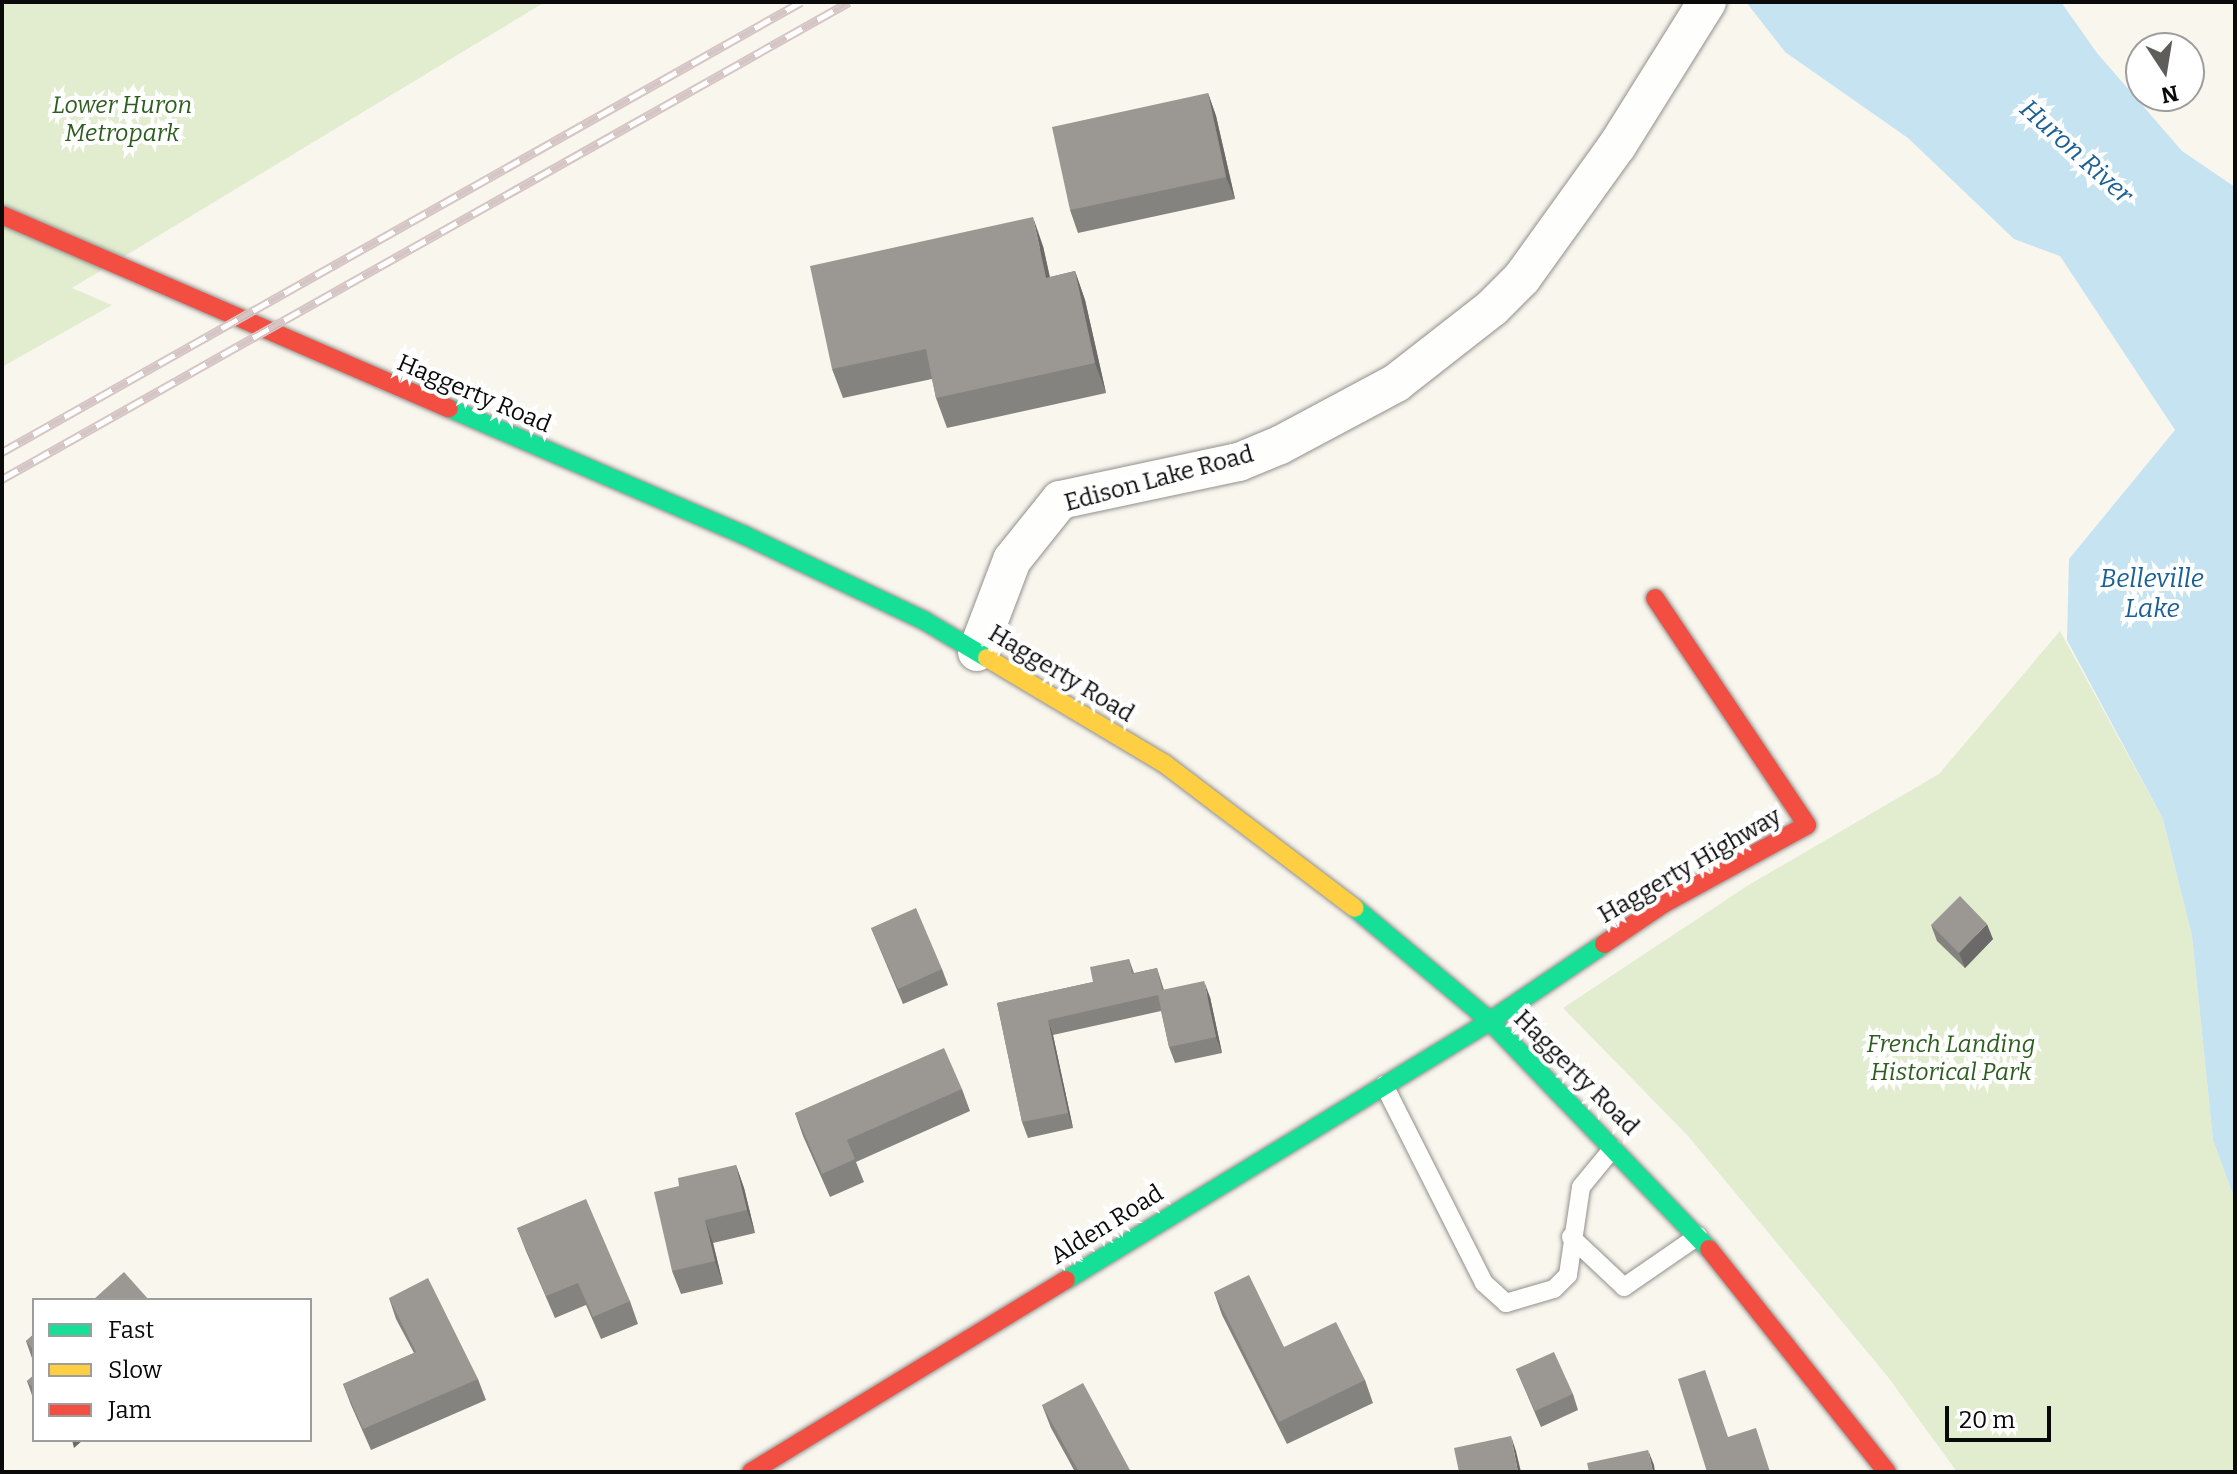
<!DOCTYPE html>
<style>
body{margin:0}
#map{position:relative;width:2237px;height:1474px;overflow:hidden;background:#f9f6ee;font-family:Bitter,serif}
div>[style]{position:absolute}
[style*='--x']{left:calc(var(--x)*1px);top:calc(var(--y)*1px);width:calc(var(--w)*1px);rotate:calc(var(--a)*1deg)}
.green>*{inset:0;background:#e2edcf}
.water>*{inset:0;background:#c6e3f2}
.roads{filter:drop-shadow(0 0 2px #92908d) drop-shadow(0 0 2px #92908d)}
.lane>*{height:18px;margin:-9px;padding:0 9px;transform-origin:9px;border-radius:9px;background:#fefefc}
.street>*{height:38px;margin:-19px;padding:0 19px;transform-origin:19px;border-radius:19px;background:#fefefc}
.fast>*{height:18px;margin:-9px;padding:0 9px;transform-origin:9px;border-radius:9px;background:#16e098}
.slow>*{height:18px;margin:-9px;padding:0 9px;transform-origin:9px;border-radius:9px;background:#ffcf43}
.jam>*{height:18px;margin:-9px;padding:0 9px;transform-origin:9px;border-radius:9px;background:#f24e42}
.rail>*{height:9px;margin-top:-4.5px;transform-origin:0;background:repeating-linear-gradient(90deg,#fff 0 18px,#d5c5c4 0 36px);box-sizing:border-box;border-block:2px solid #d5c5c4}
.wall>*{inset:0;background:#85837f}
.shaded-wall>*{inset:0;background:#6c6a68}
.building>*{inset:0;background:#9b9894}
span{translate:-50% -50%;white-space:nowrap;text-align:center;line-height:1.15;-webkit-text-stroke:8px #fff;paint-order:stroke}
.park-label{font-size:24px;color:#2d5e1f;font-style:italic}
.street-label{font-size:24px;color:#0a0a0a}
.water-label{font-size:26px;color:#1b6195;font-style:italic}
.frame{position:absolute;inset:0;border:4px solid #0a0a0a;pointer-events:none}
.legend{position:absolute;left:32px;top:1298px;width:280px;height:144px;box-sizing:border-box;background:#fff;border:2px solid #9d9d9d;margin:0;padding:10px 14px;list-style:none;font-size:24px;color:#0a0a0a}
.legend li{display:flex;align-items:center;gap:16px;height:40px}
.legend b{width:40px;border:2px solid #9d9d9d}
.north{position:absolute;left:2125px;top:32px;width:80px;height:80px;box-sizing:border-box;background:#fff;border:2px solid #9d9d9d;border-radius:50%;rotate:168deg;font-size:22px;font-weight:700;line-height:32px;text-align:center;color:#0a0a0a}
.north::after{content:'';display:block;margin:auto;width:28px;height:36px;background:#5e5d5a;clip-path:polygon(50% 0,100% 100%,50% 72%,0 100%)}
.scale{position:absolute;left:1945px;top:1406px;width:106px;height:36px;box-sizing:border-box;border:4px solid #0a0a0a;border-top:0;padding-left:10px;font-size:24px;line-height:28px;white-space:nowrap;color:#0a0a0a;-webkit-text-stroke:6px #fff;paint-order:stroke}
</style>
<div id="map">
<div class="green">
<div style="clip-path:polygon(2px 2px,545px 2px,72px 288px,112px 305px,2px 367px)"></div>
<div style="clip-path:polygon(2060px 631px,2163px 819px,2192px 936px,2213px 1140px,2235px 1200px,2235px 1472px,1957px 1472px,1888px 1377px,1688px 1136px,1563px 1008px,1747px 886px,1939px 774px)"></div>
</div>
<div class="water">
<div style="clip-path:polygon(1746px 2px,2061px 2px,2097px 53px,2182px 151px,2235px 187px,2235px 1200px,2213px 1140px,2192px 936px,2163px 819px,2067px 640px,2069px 559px,2175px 430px,2060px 256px,2014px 239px,1908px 138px,1785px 52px)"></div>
</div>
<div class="roads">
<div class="lane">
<div style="--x:1384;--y:1085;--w:222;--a:63.2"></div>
<div style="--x:1484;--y:1283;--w:30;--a:42"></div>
<div style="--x:1506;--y:1303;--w:50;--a:-16.3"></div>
<div style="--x:1554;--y:1289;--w:20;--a:-45"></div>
<div style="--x:1568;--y:1275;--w:89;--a:-81.6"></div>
<div style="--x:1581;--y:1187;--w:50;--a:-50.6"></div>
<div style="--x:1571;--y:1237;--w:73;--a:43.3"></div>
<div style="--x:1624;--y:1287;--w:90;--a:-34.6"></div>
</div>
<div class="street">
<div style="--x:977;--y:652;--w:98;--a:-69.2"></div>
<div style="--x:1012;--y:560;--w:77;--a:-51.3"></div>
<div style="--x:1060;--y:500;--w:183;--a:-12"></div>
<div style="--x:1239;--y:462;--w:44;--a:-22.5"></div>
<div style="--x:1280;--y:445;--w:132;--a:-28.1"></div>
<div style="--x:1396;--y:383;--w:122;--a:-38"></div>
<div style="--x:1492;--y:308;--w:42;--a:-45"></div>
<div style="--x:1522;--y:278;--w:163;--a:-54.3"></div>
<div style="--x:1617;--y:146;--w:170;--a:-58"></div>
</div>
<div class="fast">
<div style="--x:449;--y:408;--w:321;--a:23.3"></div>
<div style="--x:744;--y:535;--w:200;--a:25.4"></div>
<div style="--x:925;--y:621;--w:72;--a:30.8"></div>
<div style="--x:1355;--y:908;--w:176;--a:39.9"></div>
<div style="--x:1490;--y:1021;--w:316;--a:46.2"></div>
<div style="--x:1066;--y:1280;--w:497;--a:-31.4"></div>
<div style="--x:1490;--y:1021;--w:138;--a:-34"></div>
</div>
<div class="slow">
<div style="--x:987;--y:658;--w:207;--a:30.8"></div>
<div style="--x:1165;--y:764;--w:238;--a:37.2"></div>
</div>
<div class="jam">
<div style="--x:2;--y:215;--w:487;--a:23.4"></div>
<div style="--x:1604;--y:944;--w:71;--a:-34.1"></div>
<div style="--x:1663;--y:904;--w:164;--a:-28.7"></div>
<div style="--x:1807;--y:825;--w:273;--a:-123.8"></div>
<div style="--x:1709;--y:1249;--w:285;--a:51.4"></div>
<div style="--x:751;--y:1472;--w:369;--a:-31.4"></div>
</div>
</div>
<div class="rail">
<div style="--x:2;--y:452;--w:917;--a:-29.39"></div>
<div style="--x:2;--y:479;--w:972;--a:-29.39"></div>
</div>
<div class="wall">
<div style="clip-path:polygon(1208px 93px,1216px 116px,1235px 199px,1078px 233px,1070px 210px)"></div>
<div style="clip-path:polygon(1043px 246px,1050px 277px,1075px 271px,1085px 300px,1106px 393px,947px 428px,936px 398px,932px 379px,843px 398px,832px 369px)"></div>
<div style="clip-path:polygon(1931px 925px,1993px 939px,1965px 968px,1937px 941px)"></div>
<div style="clip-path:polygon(871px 928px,942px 969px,948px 985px,903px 1004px)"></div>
<div style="clip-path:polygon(1129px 959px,1134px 973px,1157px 968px,1164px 990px,1210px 997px,1222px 1053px,1175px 1063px,1169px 1047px,1161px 1011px,1053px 1035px,1073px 1128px,1028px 1138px,1022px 1122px,997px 1003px,1093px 982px)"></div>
<div style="clip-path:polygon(962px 1089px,970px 1111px,856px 1162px,864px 1182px,830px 1197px,803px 1136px,795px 1113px)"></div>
<div style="clip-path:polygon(736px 1165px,744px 1188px,755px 1233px,713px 1243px,723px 1284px,681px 1294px,672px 1271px,679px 1186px)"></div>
<div style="clip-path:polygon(517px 1228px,630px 1301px,638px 1324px,601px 1339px,586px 1305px,555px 1318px,526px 1251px)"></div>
<div style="clip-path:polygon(1214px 1292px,1284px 1347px,1365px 1380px,1373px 1403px,1287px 1444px,1222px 1315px)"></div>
<div style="clip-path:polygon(389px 1298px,478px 1379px,486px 1400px,371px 1450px,351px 1405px,343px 1384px,414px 1353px,396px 1319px)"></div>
<div style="clip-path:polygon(34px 1334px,34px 1364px,26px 1341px)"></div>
<div style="clip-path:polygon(1516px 1369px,1573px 1394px,1578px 1410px,1541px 1427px)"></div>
<div style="clip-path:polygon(34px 1375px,34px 1401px,27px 1381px)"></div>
<div style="clip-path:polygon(1042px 1405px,1131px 1472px,1075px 1472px,1051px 1428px)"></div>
</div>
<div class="shaded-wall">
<div style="clip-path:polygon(1208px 93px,1216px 116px,1235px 199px,1226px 177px)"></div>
<div style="clip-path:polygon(1033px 217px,1043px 246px,1056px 307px,1046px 278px)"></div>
<div style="clip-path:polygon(1075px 271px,1085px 300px,1106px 393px,1095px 363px)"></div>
<div style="clip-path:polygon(1987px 924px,1993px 939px,1965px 968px,1959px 953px)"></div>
<div style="clip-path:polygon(1204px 981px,1210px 997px,1222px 1053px,1216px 1037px)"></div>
<div style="clip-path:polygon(1048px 1020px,1053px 1035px,1073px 1128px,1068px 1113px)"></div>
<div style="clip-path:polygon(736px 1165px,744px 1188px,755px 1233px,747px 1210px)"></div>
<div style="clip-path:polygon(705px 1220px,713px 1243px,723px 1284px,715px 1261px)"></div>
<div style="clip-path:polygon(1511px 1436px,1516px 1451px,1521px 1472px,1518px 1472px)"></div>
<div style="clip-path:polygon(72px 1440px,83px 1440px,74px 1448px)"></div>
<div style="clip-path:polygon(1648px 1450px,1654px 1465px,1655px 1472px,1653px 1472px)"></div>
</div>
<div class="building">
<div style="clip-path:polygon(1208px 93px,1226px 177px,1070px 210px,1052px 127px)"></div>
<div style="clip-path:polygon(1033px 217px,1046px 278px,1075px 271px,1095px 363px,936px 398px,926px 349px,832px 369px,810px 266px)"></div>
<div style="clip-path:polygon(1960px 896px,1987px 924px,1959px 953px,1931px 925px)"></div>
<div style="clip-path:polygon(916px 908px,942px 969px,898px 989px,871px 928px)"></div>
<div style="clip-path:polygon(1129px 959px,1132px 974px,1157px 968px,1162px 990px,1204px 981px,1216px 1037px,1169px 1047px,1158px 995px,1048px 1020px,1068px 1113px,1022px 1122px,997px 1003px,1093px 982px,1090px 967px)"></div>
<div style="clip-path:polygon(944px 1048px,962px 1089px,847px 1140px,855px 1159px,822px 1174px,795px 1113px)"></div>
<div style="clip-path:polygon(736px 1165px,747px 1210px,705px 1220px,715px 1261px,672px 1271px,654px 1192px,679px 1186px,678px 1178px)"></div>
<div style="clip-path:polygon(586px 1199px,630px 1301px,593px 1317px,578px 1283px,546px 1296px,517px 1228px)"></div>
<div style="clip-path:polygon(124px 1272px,149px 1300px,93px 1300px)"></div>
<div style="clip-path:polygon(1249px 1275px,1284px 1347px,1336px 1322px,1365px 1380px,1279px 1422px,1214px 1292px)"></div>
<div style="clip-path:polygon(428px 1278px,478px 1379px,363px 1429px,343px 1384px,416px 1352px,389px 1298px)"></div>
<div style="clip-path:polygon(34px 1334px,34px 1351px,26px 1341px)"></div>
<div style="clip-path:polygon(1554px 1352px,1573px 1394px,1535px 1411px,1516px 1369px)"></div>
<div style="clip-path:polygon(1705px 1370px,1728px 1437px,1756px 1428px,1770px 1472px,1707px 1472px,1678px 1379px)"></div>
<div style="clip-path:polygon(34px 1375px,34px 1389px,27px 1381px)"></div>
<div style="clip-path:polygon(1083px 1383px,1131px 1472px,1079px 1472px,1042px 1405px)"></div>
<div style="clip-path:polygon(1511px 1436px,1518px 1472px,1459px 1472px,1454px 1448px)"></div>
<div style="clip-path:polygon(1648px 1450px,1653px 1472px,1589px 1472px,1587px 1463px)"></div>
</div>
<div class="park-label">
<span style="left:122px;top:120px">Lower Huron<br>Metropark</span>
<span style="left:1951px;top:1059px">French Landing<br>Historical Park</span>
</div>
<div class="street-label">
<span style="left:474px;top:394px;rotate:23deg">Haggerty Road</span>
<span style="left:1159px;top:479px;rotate:-15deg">Edison Lake Road</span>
<span style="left:1061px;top:674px;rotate:31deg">Haggerty Road</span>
<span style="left:1690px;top:866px;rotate:-30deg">Haggerty Highway</span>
<span style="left:1576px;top:1073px;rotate:45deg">Haggerty Road</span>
<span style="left:1107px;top:1225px;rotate:-32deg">Alden Road</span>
</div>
<div class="water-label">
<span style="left:2076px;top:152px;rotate:42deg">Huron River</span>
<span style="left:2152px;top:594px">Belleville<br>Lake</span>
</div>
<div class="frame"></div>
<ul class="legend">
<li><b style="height:10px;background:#16e098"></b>Fast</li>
<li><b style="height:10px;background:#ffcf43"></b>Slow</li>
<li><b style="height:10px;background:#f24e42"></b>Jam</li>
</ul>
<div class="north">N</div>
<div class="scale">20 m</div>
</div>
